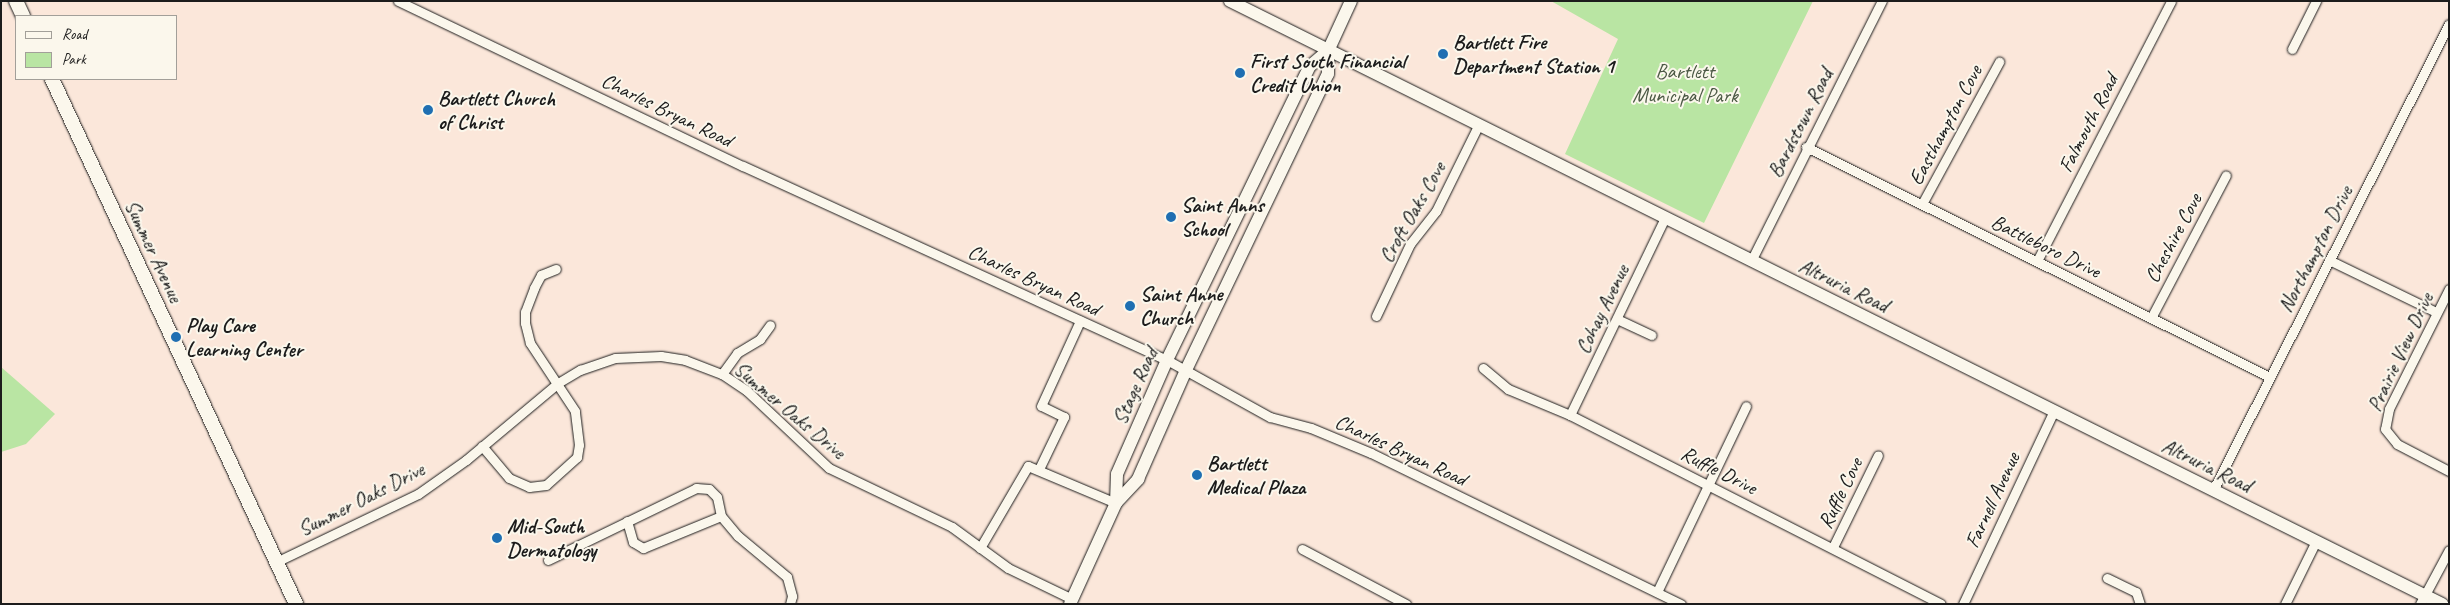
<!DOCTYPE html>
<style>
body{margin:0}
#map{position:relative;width:2450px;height:605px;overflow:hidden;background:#fbe7da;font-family:Caveat,sans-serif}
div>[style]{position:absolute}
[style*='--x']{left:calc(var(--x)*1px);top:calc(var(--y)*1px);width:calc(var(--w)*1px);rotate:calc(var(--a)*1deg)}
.green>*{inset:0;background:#b9e5a3}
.roads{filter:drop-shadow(0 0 1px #1c1c1c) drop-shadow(0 0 1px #1c1c1c)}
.street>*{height:9px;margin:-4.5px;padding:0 4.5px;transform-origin:4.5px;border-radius:4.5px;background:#fbf7ec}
.secondary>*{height:12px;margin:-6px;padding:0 6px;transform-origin:6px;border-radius:6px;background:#fbf7ec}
.primary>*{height:14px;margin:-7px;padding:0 7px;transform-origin:7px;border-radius:7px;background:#fbf7ec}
.dots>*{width:14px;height:14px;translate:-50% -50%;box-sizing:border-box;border:2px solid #fbf7ec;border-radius:50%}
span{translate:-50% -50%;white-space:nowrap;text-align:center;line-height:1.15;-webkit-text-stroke:4px #fbf7ec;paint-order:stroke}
.poi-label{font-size:21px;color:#1c1c1c;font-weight:700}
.left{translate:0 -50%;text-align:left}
.park-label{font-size:21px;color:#4b5844}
.street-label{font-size:21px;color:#1c1c1c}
.frame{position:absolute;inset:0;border:2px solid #1c1c1c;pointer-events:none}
.legend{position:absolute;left:15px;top:15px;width:162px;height:65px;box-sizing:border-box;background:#fbf7ec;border:1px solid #a29f99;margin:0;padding:6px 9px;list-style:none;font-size:15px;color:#1c1c1c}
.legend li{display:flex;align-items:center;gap:10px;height:25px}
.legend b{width:25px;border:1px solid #a29f99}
</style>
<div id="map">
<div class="green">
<div style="clip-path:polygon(1551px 1px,1813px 1px,1704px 223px,1565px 154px,1618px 39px)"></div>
<div style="clip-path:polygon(1px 367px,55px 414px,26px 444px,1px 452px)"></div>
</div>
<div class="roads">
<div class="street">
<div style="--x:398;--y:1;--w:382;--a:25.6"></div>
<div style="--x:743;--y:166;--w:466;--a:24.6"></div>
<div style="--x:1167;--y:360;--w:118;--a:29"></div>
<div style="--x:1270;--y:417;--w:42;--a:15"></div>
<div style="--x:1311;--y:428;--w:65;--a:22.6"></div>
<div style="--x:1371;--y:453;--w:345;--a:26"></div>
<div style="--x:2292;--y:49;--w:54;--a:-63.4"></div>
<div style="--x:1806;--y:147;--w:518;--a:26.37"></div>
<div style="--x:1922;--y:204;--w:162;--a:-61.5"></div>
<div style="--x:2329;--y:260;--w:119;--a:25.9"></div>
<div style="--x:1751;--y:261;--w:291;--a:-63.3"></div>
<div style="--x:2037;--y:261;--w:292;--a:-62.7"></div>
<div style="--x:2449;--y:289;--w:134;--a:116.6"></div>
<div style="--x:2389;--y:409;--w:20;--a:101"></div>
<div style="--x:2385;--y:429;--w:19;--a:51"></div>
<div style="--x:2397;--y:444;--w:59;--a:27.4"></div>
<div style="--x:1376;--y:316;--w:80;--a:-64.7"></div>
<div style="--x:1410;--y:244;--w:42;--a:-51.8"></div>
<div style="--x:1436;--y:211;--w:95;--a:-63.7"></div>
<div style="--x:2151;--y:318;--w:161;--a:-62.3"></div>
<div style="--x:1617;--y:319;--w:38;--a:25"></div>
<div style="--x:1483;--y:368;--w:33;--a:40"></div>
<div style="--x:1508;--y:389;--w:67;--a:22.8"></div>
<div style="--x:1570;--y:415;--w:416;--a:27"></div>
<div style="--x:722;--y:374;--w:26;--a:-54"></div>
<div style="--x:737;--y:353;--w:27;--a:-31"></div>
<div style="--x:760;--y:339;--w:17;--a:-54"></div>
<div style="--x:1570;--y:415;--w:219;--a:-64.3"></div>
<div style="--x:482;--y:446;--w:42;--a:49.8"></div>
<div style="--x:509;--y:478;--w:22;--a:24"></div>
<div style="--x:529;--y:487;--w:17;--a:-7"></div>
<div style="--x:546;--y:485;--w:42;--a:-42.1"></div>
<div style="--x:577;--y:457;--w:12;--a:-81"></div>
<div style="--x:579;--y:445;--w:34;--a:-97"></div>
<div style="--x:575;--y:411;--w:82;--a:-123.5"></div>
<div style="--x:530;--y:343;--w:21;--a:-104"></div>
<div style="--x:525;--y:323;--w:11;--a:-90"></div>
<div style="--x:525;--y:312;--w:26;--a:-69"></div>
<div style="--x:534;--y:288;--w:15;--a:-62"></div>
<div style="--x:541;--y:275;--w:16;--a:-22"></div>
<div style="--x:1039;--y:469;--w:58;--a:-64.3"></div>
<div style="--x:1064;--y:417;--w:25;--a:-154"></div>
<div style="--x:1041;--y:406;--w:94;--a:-65.4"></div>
<div style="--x:2213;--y:490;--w:522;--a:-63.14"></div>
<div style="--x:627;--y:521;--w:22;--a:74"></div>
<div style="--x:633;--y:542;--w:12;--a:31"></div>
<div style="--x:643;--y:548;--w:84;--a:-22.3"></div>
<div style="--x:1833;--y:547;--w:102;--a:-63.9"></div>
<div style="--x:980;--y:548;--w:95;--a:-59.7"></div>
<div style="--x:1028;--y:466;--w:95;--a:22.8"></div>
<div style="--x:1302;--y:549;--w:118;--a:27.9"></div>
<div style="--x:548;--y:560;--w:165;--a:-25.9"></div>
<div style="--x:696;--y:488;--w:13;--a:4"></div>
<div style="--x:709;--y:489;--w:11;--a:45"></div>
<div style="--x:717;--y:497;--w:19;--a:78"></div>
<div style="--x:721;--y:516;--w:26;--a:50"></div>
<div style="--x:738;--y:536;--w:64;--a:39.9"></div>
<div style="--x:787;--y:577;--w:20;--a:75"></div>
<div style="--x:792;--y:596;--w:8;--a:104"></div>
<div style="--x:276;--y:562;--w:157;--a:-25.6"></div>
<div style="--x:418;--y:494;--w:59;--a:-35.3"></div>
<div style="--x:466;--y:460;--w:120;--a:-39.9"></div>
<div style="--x:558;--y:383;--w:26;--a:-31"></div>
<div style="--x:580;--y:370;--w:37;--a:-19"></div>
<div style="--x:615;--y:358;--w:46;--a:-2.5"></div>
<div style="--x:661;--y:356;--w:24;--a:9"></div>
<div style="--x:685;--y:360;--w:40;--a:21"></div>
<div style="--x:722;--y:374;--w:30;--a:34"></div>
<div style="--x:747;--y:391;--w:112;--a:43.2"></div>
<div style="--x:829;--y:468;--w:136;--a:25.6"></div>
<div style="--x:952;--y:527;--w:69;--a:36.2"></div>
<div style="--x:1008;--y:568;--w:71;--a:25.8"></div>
<div style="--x:2107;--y:578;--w:32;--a:26"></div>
<div style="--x:2136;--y:592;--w:13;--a:72"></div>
<div style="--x:1657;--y:592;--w:206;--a:-64.4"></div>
<div style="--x:1963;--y:604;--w:213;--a:-64.8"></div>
<div style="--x:2285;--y:604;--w:70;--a:-63.8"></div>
<div style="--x:2420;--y:604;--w:61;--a:-61.8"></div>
</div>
<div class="secondary">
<div style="--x:1230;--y:1;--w:1354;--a:26.45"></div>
<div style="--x:1116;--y:503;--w:29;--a:-88"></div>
<div style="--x:1117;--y:474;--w:124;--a:-66.3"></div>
<div style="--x:1167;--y:360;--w:327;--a:-64.1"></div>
<div style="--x:1310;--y:66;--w:23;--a:-40"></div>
<div style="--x:1328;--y:51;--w:55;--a:-65.3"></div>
<div style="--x:1070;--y:604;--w:111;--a:-65.5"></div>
<div style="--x:1116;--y:503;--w:33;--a:-47"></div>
<div style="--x:1138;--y:479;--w:119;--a:-66.2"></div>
<div style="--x:1186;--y:370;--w:328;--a:-64.4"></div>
<div style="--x:1328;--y:74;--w:23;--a:-90"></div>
</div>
<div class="primary">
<div style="--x:16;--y:1;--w:17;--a:65"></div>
<div style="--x:52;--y:79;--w:579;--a:65.07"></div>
</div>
</div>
<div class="dots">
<div style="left:1443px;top:54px;background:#1f6fb2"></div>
<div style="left:1240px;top:73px;background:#1f6fb2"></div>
<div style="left:428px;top:110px;background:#1f6fb2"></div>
<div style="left:1171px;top:217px;background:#1f6fb2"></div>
<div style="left:1130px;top:306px;background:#1f6fb2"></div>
<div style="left:176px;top:337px;background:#1f6fb2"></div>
<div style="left:1197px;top:475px;background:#1f6fb2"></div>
<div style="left:497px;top:538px;background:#1f6fb2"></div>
</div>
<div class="poi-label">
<span class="left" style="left:1453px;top:54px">Bartlett Fire<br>Department Station 1</span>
<span class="left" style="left:1250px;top:73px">First South Financial<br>Credit Union</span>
<span class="left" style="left:438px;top:110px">Bartlett Church<br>of Christ</span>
<span class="left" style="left:1181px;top:217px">Saint Anns<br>School</span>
<span class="left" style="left:1140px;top:306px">Saint Anne<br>Church</span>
<span class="left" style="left:186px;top:337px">Play Care<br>Learning Center</span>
<span class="left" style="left:1207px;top:475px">Bartlett<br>Medical Plaza</span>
<span class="left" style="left:507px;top:538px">Mid-South<br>Dermatology</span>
</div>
<div class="park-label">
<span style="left:1685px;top:83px">Bartlett<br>Municipal Park</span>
</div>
<div class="street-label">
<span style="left:667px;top:110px;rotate:26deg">Charles Bryan Road</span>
<span style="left:1800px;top:123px;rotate:-63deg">Bardstown Road</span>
<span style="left:2088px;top:123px;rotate:-63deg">Falmouth Road</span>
<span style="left:1945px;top:125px;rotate:-62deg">Easthampton Cove</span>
<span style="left:1412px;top:212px;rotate:-60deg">Croft Oaks Cove</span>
<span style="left:2173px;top:238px;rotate:-62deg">Cheshire Cove</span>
<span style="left:2046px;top:246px;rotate:26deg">Battleboro Drive</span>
<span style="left:2315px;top:249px;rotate:-63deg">Northampton Drive</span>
<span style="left:154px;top:251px;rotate:65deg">Summer Avenue</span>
<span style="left:1034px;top:280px;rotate:25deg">Charles Bryan Road</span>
<span style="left:1844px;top:285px;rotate:26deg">Altruria Road</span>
<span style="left:1602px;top:309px;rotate:-64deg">Cohay Avenue</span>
<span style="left:2400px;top:352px;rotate:-65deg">Prairie View Drive</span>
<span style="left:1135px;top:386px;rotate:-66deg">Stage Road</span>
<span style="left:790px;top:410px;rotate:40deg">Summer Oaks Drive</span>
<span style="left:1401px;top:450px;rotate:25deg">Charles Bryan Road</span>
<span style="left:2207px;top:465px;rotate:26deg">Altruria Road</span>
<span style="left:1719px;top:470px;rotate:27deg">Ruffle Drive</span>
<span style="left:1840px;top:493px;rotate:-64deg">Ruffle Cove</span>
<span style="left:361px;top:499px;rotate:-27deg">Summer Oaks Drive</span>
<span style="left:1992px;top:500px;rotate:-65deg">Farnell Avenue</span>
</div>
<div class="frame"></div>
<ul class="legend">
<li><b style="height:6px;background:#fbf7ec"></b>Road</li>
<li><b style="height:14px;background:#b9e5a3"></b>Park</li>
</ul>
</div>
